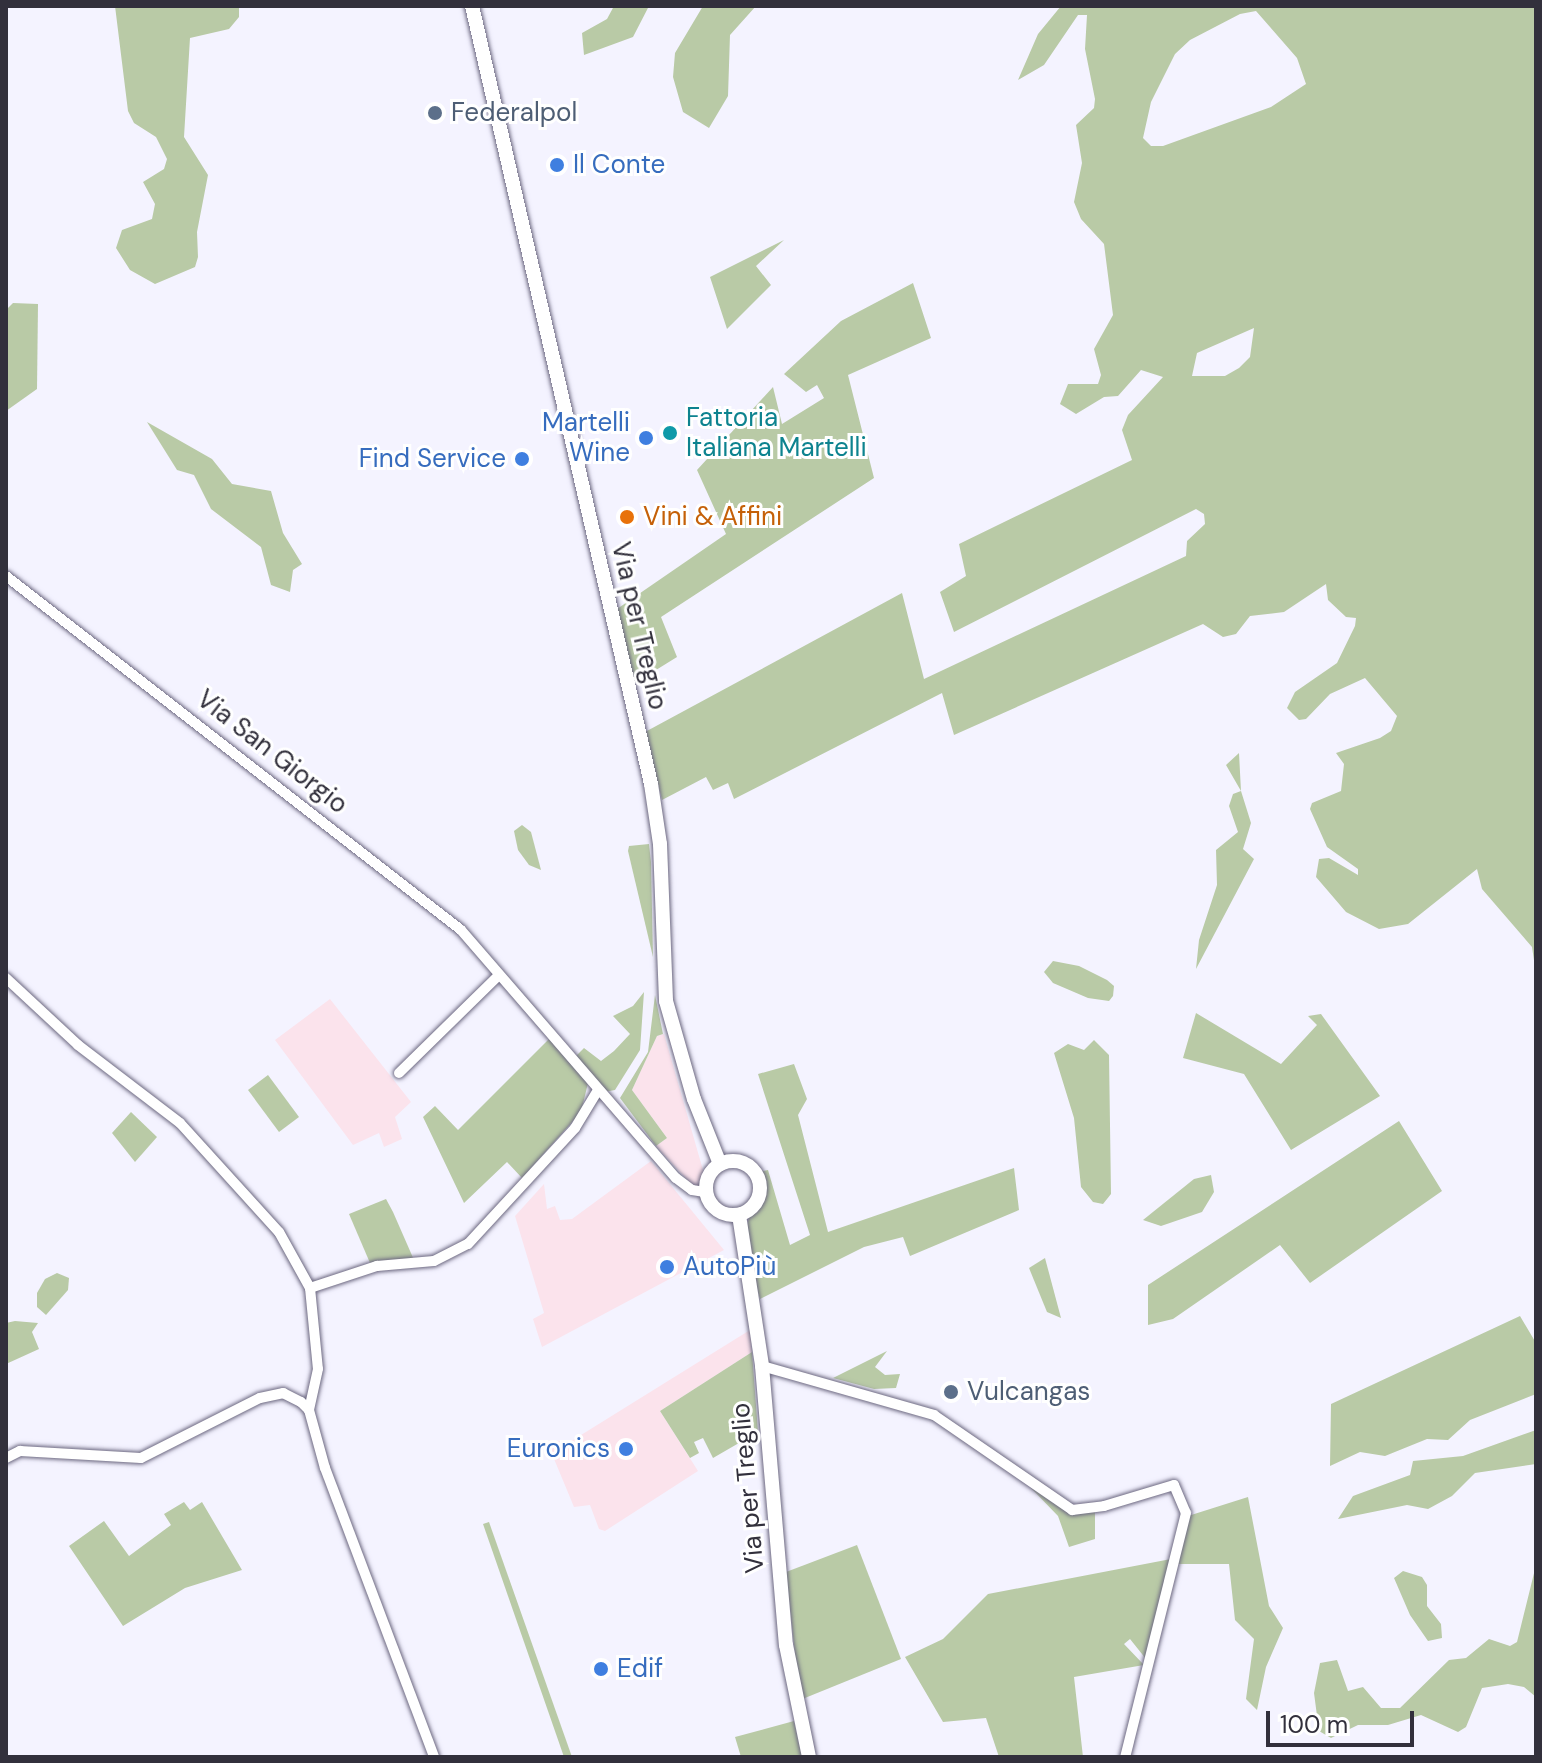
<!DOCTYPE html>
<meta charset="utf-8">
<style>
body{margin:0}
#map{position:relative;width:1542px;height:1763px;overflow:hidden;background:#f4f3ff;font-family:"DM Sans",sans-serif}
div>[style]{position:absolute}
[style*='--x']{left:calc(var(--x)*1px);top:calc(var(--y)*1px);width:calc(var(--w)*1px);rotate:calc(var(--a)*1deg)}
.commercial>*{inset:0;background:#fbe3ec}
.green>*{inset:0;background:#b9caa6}
.roads{filter:drop-shadow(0 0 2px #6c6881) drop-shadow(0 0 2px #6c6881)}
.minor>*{height:10px;margin:-5px;padding:0 5px;transform-origin:5px;border-radius:5px;background:#fff}
.major>*{height:14px;margin:-7px;padding:0 7px;transform-origin:7px;border-radius:7px;background:#fff}
.major>.ring{margin:-7px;padding:0;box-sizing:content-box;background:none;border:14px solid #fff;border-radius:50%}
.dots>*{width:22px;height:22px;translate:-50% -50%;box-sizing:border-box;border:4px solid #fff;border-radius:50%}
span{translate:-50% -50%;white-space:nowrap;text-align:center;line-height:1.15;-webkit-text-stroke:6px #fff;paint-order:stroke}
.service-label{font-size:26px;color:#4e5e75}
.left{translate:0 -50%;text-align:left}
.shop-label{font-size:26px;color:#366cbe}
.right{translate:-100% -50%;text-align:right}
.culture-label{font-size:26px;color:#0d838f}
.food-label{font-size:26px;color:#c56008}
.street-label{font-size:26px;color:#32303c}
.frame{position:absolute;inset:0;border:8px solid #32303c;pointer-events:none}
.scale{position:absolute;left:1266px;top:1711px;width:148px;height:36px;box-sizing:border-box;border:4px solid #32303c;border-top:0;padding-left:10px;font-size:24px;line-height:28px;white-space:nowrap;color:#32303c;-webkit-text-stroke:6px #fff;paint-order:stroke}
</style>
<div id="map">
<div class="commercial">
<div style="clip-path:polygon(330px 999px,411px 1102px,395px 1117px,402px 1139px,384px 1147px,379px 1133px,353px 1145px,275px 1040px)"></div>
<div style="clip-path:polygon(664px 1034px,705px 1177px,702px 1186px,693px 1186px,656px 1146px,667px 1138px,632px 1090px,657px 1036px)"></div>
<div style="clip-path:polygon(651px 1161px,724px 1250px,542px 1347px,533px 1319px,544px 1313px,515px 1216px,544px 1184px,547px 1209px,555px 1206px,560px 1220px,572px 1219px)"></div>
<div style="clip-path:polygon(750px 1330px,752px 1352px,660px 1411px,698px 1471px,605px 1531px,599px 1529px,590px 1505px,574px 1507px,547px 1442px,573px 1440px)"></div>
</div>
<div class="green">
<div style="clip-path:polygon(115px 6px,239px 6px,239px 17px,229px 29px,190px 38px,184px 137px,208px 175px,197px 232px,198px 257px,195px 267px,155px 284px,130px 270px,116px 248px,122px 230px,152px 219px,155px 204px,143px 182px,164px 169px,167px 159px,156px 137px,134px 123px,128px 111px)"></div>
<div style="clip-path:polygon(614px 6px,649px 6px,633px 37px,584px 55px,582px 33px,607px 19px)"></div>
<div style="clip-path:polygon(703px 6px,756px 6px,730px 35px,728px 96px,709px 128px,683px 112px,673px 77px,675px 53px)"></div>
<div style="clip-path:polygon(evenodd,1061px 6px,1536px 6px,1536px 974px,1532px 947px,1482px 889px,1477px 869px,1408px 924px,1379px 929px,1346px 912px,1316px 877px,1319px 859px,1329px 858px,1358px 875px,1358px 869px,1327px 847px,1310px 809px,1312px 803px,1341px 791px,1344px 764px,1336px 753px,1380px 738px,1391px 731px,1397px 716px,1365px 678px,1330px 694px,1306px 719px,1299px 720px,1287px 708px,1295px 692px,1337px 663px,1355px 626px,1356px 618px,1346px 617px,1328px 600px,1326px 584px,1284px 612px,1250px 616px,1236px 634px,1223px 637px,1203px 624px,954px 735px,942px 693px,734px 799px,728px 783px,713px 790px,706px 777px,662px 800px,645px 732px,902px 593px,924px 679px,1186px 556px,1187px 541px,1205px 524px,1204px 514px,1196px 509px,954px 632px,940px 592px,966px 576px,959px 544px,1132px 460px,1122px 430px,1128px 415px,1163px 377px,1141px 370px,1118px 396px,1104px 397px,1076px 414px,1060px 404px,1068px 384px,1098px 384px,1101px 375px,1094px 349px,1113px 315px,1104px 244px,1081px 219px,1074px 202px,1082px 163px,1076px 125px,1094px 108px,1095px 99px,1085px 49px,1087px 15px,1078px 15px,1044px 65px,1018px 80px,1038px 34px,1061px 6px,1256px 11px,1297px 58px,1306px 84px,1271px 107px,1163px 146px,1151px 146px,1143px 138px,1151px 102px,1175px 54px,1190px 40px,1240px 14px,1256px 11px,1061px 6px,1254px 328px,1250px 357px,1239px 368px,1225px 376px,1192px 376px,1197px 353px,1254px 328px)"></div>
<div style="clip-path:polygon(784px 240px,756px 266px,771px 285px,727px 329px,710px 277px)"></div>
<div style="clip-path:polygon(913px 283px,931px 338px,848px 375px,874px 478px,661px 617px,677px 657px,635px 683px,617px 609px,726px 534px,697px 470px,773px 387px,782px 424px,824px 398px,817px 385px,806px 392px,784px 374px,841px 321px)"></div>
<div style="clip-path:polygon(13px 303px,38px 304px,37px 389px,6px 411px,6px 310px)"></div>
<div style="clip-path:polygon(147px 422px,212px 459px,232px 484px,271px 491px,283px 533px,302px 564px,293px 570px,290px 592px,271px 585px,261px 547px,211px 509px,194px 475px,177px 470px)"></div>
<div style="clip-path:polygon(1239px 753px,1241px 791px,1251px 823px,1243px 849px,1254px 859px,1196px 969px,1199px 940px,1217px 885px,1216px 850px,1238px 832px,1229px 806px,1233px 794px,1241px 791px,1226px 765px)"></div>
<div style="clip-path:polygon(522px 825px,531px 832px,541px 870px,529px 865px,518px 850px,514px 831px)"></div>
<div style="clip-path:polygon(649px 844px,651px 862px,653px 957px,628px 851px,629px 846px)"></div>
<div style="clip-path:polygon(1053px 961px,1079px 966px,1107px 980px,1114px 986px,1113px 996px,1109px 1001px,1088px 998px,1053px 983px,1044px 972px)"></div>
<div style="clip-path:polygon(644px 992px,640px 1050px,615px 1090px,604px 1092px,574px 1058px,584px 1048px,601px 1061px,614px 1051px,630px 1034px,613px 1016px,633px 1006px)"></div>
<div style="clip-path:polygon(655px 995px,663px 1034px,657px 1036px,632px 1090px,667px 1138px,656px 1146px,620px 1098px,648px 1052px)"></div>
<div style="clip-path:polygon(1196px 1013px,1281px 1064px,1317px 1025px,1308px 1016px,1321px 1014px,1380px 1096px,1291px 1150px,1244px 1074px,1183px 1058px)"></div>
<div style="clip-path:polygon(550px 1038px,588px 1083px,581px 1112px,522px 1178px,507px 1162px,464px 1203px,423px 1117px,435px 1106px,458px 1130px)"></div>
<div style="clip-path:polygon(1094px 1040px,1109px 1055px,1111px 1194px,1103px 1204px,1093px 1202px,1081px 1187px,1074px 1118px,1054px 1053px,1068px 1044px,1084px 1050px)"></div>
<div style="clip-path:polygon(794px 1064px,807px 1099px,798px 1115px,828px 1232px,1014px 1168px,1019px 1210px,910px 1256px,903px 1237px,864px 1247px,760px 1299px,743px 1240px,749px 1218px,766px 1193px,763px 1171px,768px 1170px,790px 1245px,810px 1235px,758px 1074px)"></div>
<div style="clip-path:polygon(268px 1075px,299px 1117px,279px 1132px,248px 1090px)"></div>
<div style="clip-path:polygon(131px 1112px,157px 1137px,135px 1162px,112px 1133px)"></div>
<div style="clip-path:polygon(1399px 1121px,1442px 1191px,1310px 1283px,1280px 1245px,1173px 1319px,1148px 1325px,1148px 1285px)"></div>
<div style="clip-path:polygon(1211px 1175px,1214px 1192px,1202px 1212px,1161px 1226px,1143px 1220px,1194px 1179px)"></div>
<div style="clip-path:polygon(386px 1199px,393px 1212px,414px 1260px,370px 1263px,349px 1214px)"></div>
<div style="clip-path:polygon(1045px 1258px,1061px 1318px,1047px 1312px,1029px 1268px)"></div>
<div style="clip-path:polygon(57px 1273px,69px 1278px,68px 1290px,46px 1315px,37px 1307px,37px 1293px,45px 1279px)"></div>
<div style="clip-path:polygon(1520px 1316px,1536px 1343px,1536px 1394px,1470px 1420px,1448px 1440px,1427px 1439px,1385px 1456px,1360px 1452px,1330px 1466px,1331px 1404px)"></div>
<div style="clip-path:polygon(15px 1321px,38px 1323px,32px 1332px,39px 1349px,6px 1364px,6px 1323px)"></div>
<div style="clip-path:polygon(887px 1351px,875px 1367px,885px 1375px,900px 1374px,896px 1388px,874px 1389px,833px 1378px)"></div>
<div style="clip-path:polygon(752px 1352px,758px 1432px,713px 1458px,703px 1438px,694px 1442px,699px 1453px,690px 1458px,660px 1411px)"></div>
<div style="clip-path:polygon(1536px 1430px,1536px 1464px,1475px 1473px,1452px 1496px,1428px 1509px,1407px 1505px,1338px 1519px,1353px 1496px,1410px 1475px,1413px 1461px,1463px 1456px)"></div>
<div style="clip-path:polygon(1030px 1487px,1057px 1504px,1095px 1510px,1095px 1539px,1069px 1547px,1058px 1516px)"></div>
<div style="clip-path:polygon(1248px 1497px,1269px 1606px,1283px 1628px,1266px 1667px,1257px 1710px,1246px 1699px,1254px 1639px,1235px 1620px,1229px 1564px,1176px 1564px,1188px 1516px)"></div>
<div style="clip-path:polygon(184px 1502px,190px 1510px,202px 1502px,242px 1570px,185px 1588px,123px 1626px,69px 1546px,104px 1521px,129px 1556px,171px 1525px,164px 1514px)"></div>
<div style="clip-path:polygon(489px 1522px,572px 1757px,564px 1757px,483px 1524px)"></div>
<div style="clip-path:polygon(857px 1545px,901px 1659px,800px 1700px,786px 1572px)"></div>
<div style="clip-path:polygon(1171px 1559px,1146px 1659px,1130px 1639px,1124px 1644px,1144px 1665px,1074px 1677px,1083px 1757px,999px 1757px,986px 1718px,943px 1722px,905px 1657px,943px 1639px,988px 1594px)"></div>
<div style="clip-path:polygon(1536px 1565px,1536px 1697px,1524px 1687px,1508px 1684px,1482px 1688px,1466px 1727px,1458px 1732px,1421px 1715px,1388px 1725px,1358px 1725px,1331px 1738px,1319px 1731px,1314px 1693px,1320px 1663px,1337px 1660px,1348px 1691px,1363px 1687px,1381px 1708px,1400px 1708px,1449px 1660px,1466px 1658px,1489px 1639px,1510px 1646px,1517px 1642px)"></div>
<div style="clip-path:polygon(1403px 1571px,1422px 1577px,1427px 1585px,1427px 1606px,1441px 1624px,1442px 1638px,1428px 1641px,1410px 1615px,1394px 1578px)"></div>
<div style="clip-path:polygon(794px 1721px,802px 1757px,741px 1757px,735px 1737px)"></div>
</div>
<div class="roads">
<div class="minor">
<div style="--x:6;--y:576;--w:576;--a:37.88"></div>
<div style="--x:461;--y:930;--w:328;--a:49.1"></div>
<div style="--x:676;--y:1178;--w:20;--a:37"></div>
<div style="--x:692;--y:1190;--w:13;--a:9"></div>
<div style="--x:6;--y:978;--w:98;--a:42.9"></div>
<div style="--x:78;--y:1045;--w:128;--a:37.4"></div>
<div style="--x:180;--y:1123;--w:147;--a:47.8"></div>
<div style="--x:279;--y:1232;--w:64;--a:61"></div>
<div style="--x:310;--y:1288;--w:81;--a:84.4"></div>
<div style="--x:318;--y:1369;--w:42;--a:102.4"></div>
<div style="--x:399;--y:1073;--w:140;--a:-44.4"></div>
<div style="--x:310;--y:1288;--w:71;--a:-18.2"></div>
<div style="--x:377;--y:1266;--w:57;--a:-5"></div>
<div style="--x:434;--y:1261;--w:38;--a:-27"></div>
<div style="--x:468;--y:1244;--w:158;--a:-47.3"></div>
<div style="--x:575;--y:1128;--w:44;--a:-58.8"></div>
<div style="--x:762;--y:1366;--w:179;--a:15.9"></div>
<div style="--x:934;--y:1415;--w:168;--a:34.5"></div>
<div style="--x:1072;--y:1510;--w:32;--a:-7"></div>
<div style="--x:1104;--y:1506;--w:73;--a:-16.7"></div>
<div style="--x:1174;--y:1485;--w:30;--a:67"></div>
<div style="--x:1186;--y:1513;--w:252;--a:104"></div>
<div style="--x:6;--y:1458;--w:16;--a:-27"></div>
<div style="--x:20;--y:1451;--w:121;--a:3.3"></div>
<div style="--x:141;--y:1458;--w:133;--a:-26.8"></div>
<div style="--x:260;--y:1398;--w:24;--a:-12"></div>
<div style="--x:283;--y:1393;--w:20;--a:27"></div>
<div style="--x:301;--y:1402;--w:11;--a:45"></div>
<div style="--x:309;--y:1410;--w:60;--a:74.6"></div>
<div style="--x:325;--y:1468;--w:309;--a:69.3"></div>
</div>
<div class="major">
<div style="--x:472;--y:6;--w:798;--a:77.04"></div>
<div style="--x:651;--y:784;--w:61;--a:81.5"></div>
<div style="--x:660;--y:844;--w:157;--a:87.8"></div>
<div style="--x:666;--y:1001;--w:102;--a:74.1"></div>
<div style="--x:694;--y:1099;--w:70;--a:68.2"></div>
<div class="ring" style="left:706px;top:1161px;width:40px;height:40px"></div>
<div style="--x:739;--y:1215;--w:153;--a:81.3"></div>
<div style="--x:762;--y:1366;--w:280;--a:85.1"></div>
<div style="--x:786;--y:1645;--w:114;--a:78.4"></div>
</div>
</div>
<div class="dots">
<div style="left:435px;top:113px;background:#5c6f8a"></div>
<div style="left:557px;top:165px;background:#3f7fe0"></div>
<div style="left:670px;top:433px;background:#0f9aa8"></div>
<div style="left:646px;top:438px;background:#3f7fe0"></div>
<div style="left:522px;top:459px;background:#3f7fe0"></div>
<div style="left:627px;top:517px;background:#e8710a"></div>
<div style="left:667px;top:1267px;background:#3f7fe0"></div>
<div style="left:951px;top:1392px;background:#5c6f8a"></div>
<div style="left:626px;top:1449px;background:#3f7fe0"></div>
<div style="left:601px;top:1669px;background:#3f7fe0"></div>
</div>
<div class="service-label">
<span class="left" style="left:451px;top:113px">Federalpol</span>
<span class="left" style="left:967px;top:1392px">Vulcangas</span>
</div>
<div class="shop-label">
<span class="left" style="left:573px;top:165px">Il Conte</span>
<span class="right" style="left:630px;top:438px">Martelli<br>Wine</span>
<span class="right" style="left:506px;top:459px">Find Service</span>
<span class="left" style="left:683px;top:1267px">AutoPiù</span>
<span class="right" style="left:610px;top:1449px">Euronics</span>
<span class="left" style="left:617px;top:1669px">Edif</span>
</div>
<div class="culture-label">
<span class="left" style="left:686px;top:433px">Fattoria<br>Italiana Martelli</span>
</div>
<div class="food-label">
<span class="left" style="left:643px;top:517px">Vini &amp; Affini</span>
</div>
<div class="street-label">
<span style="left:639px;top:626px;rotate:77deg">Via per Treglio</span>
<span style="left:272px;top:752px;rotate:38deg">Via San Giorgio</span>
<span style="left:748px;top:1488px;rotate:-95deg">Via per Treglio</span>
</div>
<div class="frame"></div>
<div class="scale">100 m</div>
</div>
